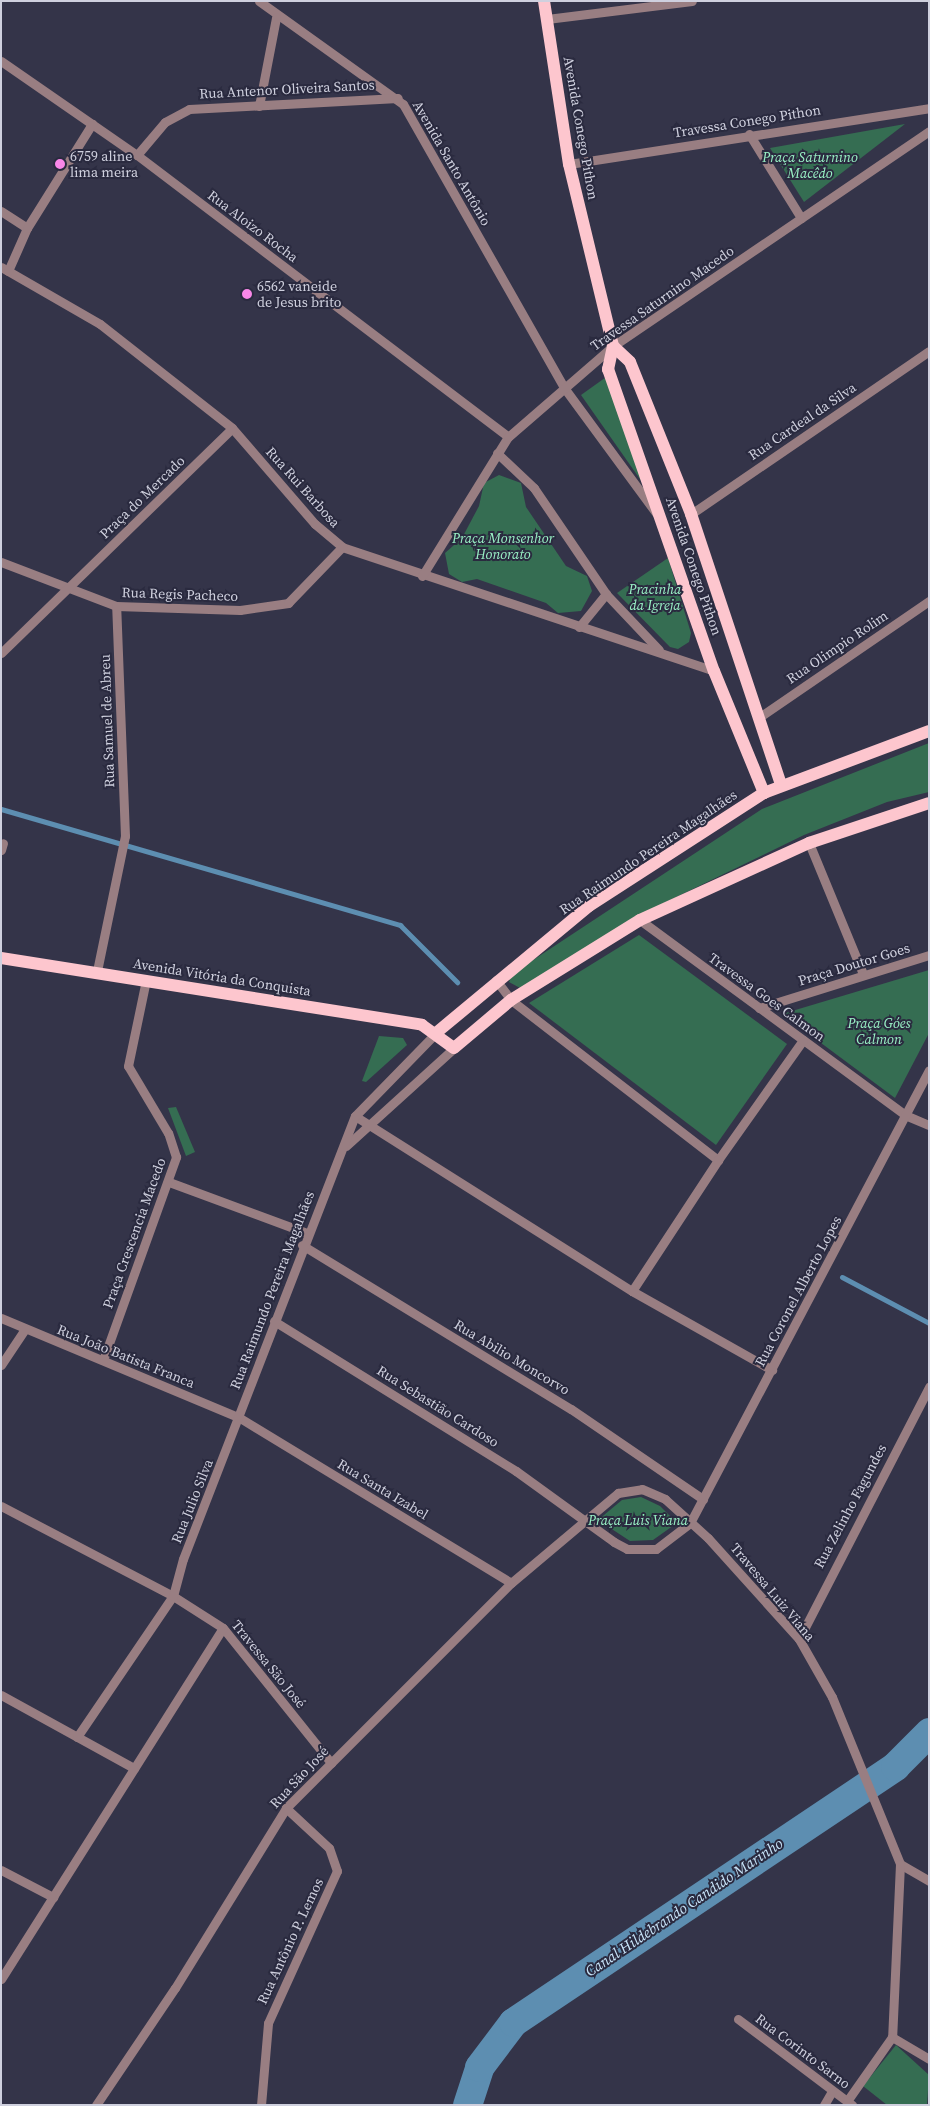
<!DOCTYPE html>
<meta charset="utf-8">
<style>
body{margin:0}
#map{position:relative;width:930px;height:2106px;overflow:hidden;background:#343449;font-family:"Source Serif 4",serif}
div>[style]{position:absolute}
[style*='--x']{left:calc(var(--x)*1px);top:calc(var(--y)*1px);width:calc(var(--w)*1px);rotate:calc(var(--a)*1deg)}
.green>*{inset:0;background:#356d52}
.stream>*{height:5px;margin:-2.5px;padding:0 2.5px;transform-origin:2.5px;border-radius:2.5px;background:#5d8eb1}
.river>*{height:29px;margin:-14.5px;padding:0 14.5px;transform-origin:14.5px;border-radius:14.5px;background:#5d8eb1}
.minor>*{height:9px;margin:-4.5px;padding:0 4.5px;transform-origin:4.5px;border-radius:4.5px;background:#997e82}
.major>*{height:12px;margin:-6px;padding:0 6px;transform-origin:6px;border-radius:6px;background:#fdc6ce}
.dots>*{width:14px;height:14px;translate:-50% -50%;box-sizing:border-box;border:2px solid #2a2a3f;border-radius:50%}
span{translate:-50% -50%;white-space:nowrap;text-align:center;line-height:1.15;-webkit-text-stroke:4px #2a2a3f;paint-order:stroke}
.street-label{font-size:14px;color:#cfd0de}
.poi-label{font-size:14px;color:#cfd0de}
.left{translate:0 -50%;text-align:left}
.park-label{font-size:14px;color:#99f1c5;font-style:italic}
.water-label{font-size:15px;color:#c8e4f9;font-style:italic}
.frame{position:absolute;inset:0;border:2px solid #cfd0de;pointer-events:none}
</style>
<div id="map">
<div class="green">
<div style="clip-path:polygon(905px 124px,804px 202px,770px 148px)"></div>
<div style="clip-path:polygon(609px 375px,642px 482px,581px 395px)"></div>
<div style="clip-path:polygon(499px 475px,521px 483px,526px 507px,566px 566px,587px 576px,592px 591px,581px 611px,558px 613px,546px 603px,477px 579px,462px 582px,449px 574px,445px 553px,462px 538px,479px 506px,484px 483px)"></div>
<div style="clip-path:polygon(668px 558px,691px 633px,689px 642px,678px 649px,670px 647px,617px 593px)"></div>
<div style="clip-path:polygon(929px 743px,929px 792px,887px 802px,804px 835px,635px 917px,520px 988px,509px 982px,512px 974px,762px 809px)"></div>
<div style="clip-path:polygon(639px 935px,787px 1044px,716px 1145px,529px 1003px)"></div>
<div style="clip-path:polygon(929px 970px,929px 1033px,895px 1098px,782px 1014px)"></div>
<div style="clip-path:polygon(379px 1036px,403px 1038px,407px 1045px,366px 1082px,362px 1081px)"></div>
<div style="clip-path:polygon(176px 1107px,195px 1152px,186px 1156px,168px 1108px)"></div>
<div style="clip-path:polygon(641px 1497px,660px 1506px,677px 1523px,653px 1540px,630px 1541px,598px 1520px,622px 1500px)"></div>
<div style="clip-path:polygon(896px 2045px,929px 2075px,927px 2105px,887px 2105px,863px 2086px)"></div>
</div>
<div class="stream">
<div style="--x:1;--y:809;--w:416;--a:16.2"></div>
<div style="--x:400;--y:925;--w:81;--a:45"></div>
<div style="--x:842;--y:1277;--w:98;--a:27.9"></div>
</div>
<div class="river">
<div style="--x:467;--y:2105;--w:40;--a:-72"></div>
<div style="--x:479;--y:2067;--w:56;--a:-52.9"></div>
<div style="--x:513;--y:2022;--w:460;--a:-33.8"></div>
<div style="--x:895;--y:1766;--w:48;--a:-45"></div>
</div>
<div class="minor">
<div style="--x:259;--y:1;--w:177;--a:35.6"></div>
<div style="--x:403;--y:104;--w:328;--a:60.4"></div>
<div style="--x:565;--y:389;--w:154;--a:53.7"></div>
<div style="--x:547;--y:19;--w:146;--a:-7.1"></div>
<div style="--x:1;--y:61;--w:165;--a:34.7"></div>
<div style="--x:137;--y:155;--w:466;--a:37.2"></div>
<div style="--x:259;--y:106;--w:90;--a:-79.1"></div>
<div style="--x:749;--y:134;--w:99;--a:58.2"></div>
<div style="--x:137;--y:155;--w:43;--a:-49.7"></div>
<div style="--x:165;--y:122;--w:27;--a:-28"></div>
<div style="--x:189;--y:109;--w:209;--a:-3"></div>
<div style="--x:569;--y:164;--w:364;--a:-8.8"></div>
<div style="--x:1;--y:211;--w:31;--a:33"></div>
<div style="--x:1;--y:267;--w:114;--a:29.9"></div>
<div style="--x:100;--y:324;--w:168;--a:38.2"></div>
<div style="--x:232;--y:428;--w:127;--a:49.2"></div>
<div style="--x:315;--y:524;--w:35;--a:40"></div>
<div style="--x:342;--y:547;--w:392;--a:18.4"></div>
<div style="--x:8;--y:271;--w:47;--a:-66.2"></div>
<div style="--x:27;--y:228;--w:123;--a:-58"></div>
<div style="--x:497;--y:453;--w:51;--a:43.4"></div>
<div style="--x:534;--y:488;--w:128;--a:55.8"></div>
<div style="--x:606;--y:594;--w:77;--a:46.6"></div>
<div style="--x:691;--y:514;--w:288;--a:-34.4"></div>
<div style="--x:1;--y:562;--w:123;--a:20.9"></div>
<div style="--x:116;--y:606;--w:124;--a:1.8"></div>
<div style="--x:240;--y:610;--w:49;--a:-8.3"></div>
<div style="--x:288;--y:603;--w:78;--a:-46"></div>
<div style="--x:422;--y:576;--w:163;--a:-58.3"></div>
<div style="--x:508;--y:437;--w:139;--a:-40.9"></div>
<div style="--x:613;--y:346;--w:382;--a:-34.2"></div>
<div style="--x:579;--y:627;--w:43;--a:-50.7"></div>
<div style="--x:1;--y:653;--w:322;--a:-44.2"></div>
<div style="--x:761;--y:716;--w:204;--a:-34.4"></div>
<div style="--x:809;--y:843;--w:142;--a:67.6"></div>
<div style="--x:1;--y:850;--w:7;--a:-74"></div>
<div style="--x:640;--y:920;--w:329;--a:36.3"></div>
<div style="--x:905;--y:1115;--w:26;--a:23"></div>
<div style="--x:97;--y:971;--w:138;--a:-78.3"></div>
<div style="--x:125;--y:836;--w:230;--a:-92.2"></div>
<div style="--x:496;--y:980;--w:25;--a:53"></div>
<div style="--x:511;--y:1000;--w:262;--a:37.7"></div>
<div style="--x:718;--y:1160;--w:147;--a:-54.7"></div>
<div style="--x:759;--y:1008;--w:178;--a:-17.3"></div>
<div style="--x:355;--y:1116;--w:328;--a:32.3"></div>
<div style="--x:632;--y:1291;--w:161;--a:29.4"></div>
<div style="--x:346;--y:1146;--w:146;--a:-42.2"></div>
<div style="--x:169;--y:1182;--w:147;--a:20.3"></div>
<div style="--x:302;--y:1245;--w:315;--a:31.4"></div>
<div style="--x:571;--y:1409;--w:160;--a:34.3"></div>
<div style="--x:632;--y:1291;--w:157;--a:-56.7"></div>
<div style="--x:1;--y:1318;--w:259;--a:22.7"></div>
<div style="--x:240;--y:1418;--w:317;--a:31.3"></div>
<div style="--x:274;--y:1321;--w:285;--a:31.8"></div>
<div style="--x:516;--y:1471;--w:121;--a:35.9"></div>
<div style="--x:614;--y:1542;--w:15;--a:28"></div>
<div style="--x:627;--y:1549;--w:29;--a:0"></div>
<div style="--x:656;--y:1549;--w:43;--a:-37.4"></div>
<div style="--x:690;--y:1523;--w:512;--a:-62.18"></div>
<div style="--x:103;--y:1360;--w:216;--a:-70.2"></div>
<div style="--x:176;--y:1157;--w:25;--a:-108"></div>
<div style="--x:168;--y:1133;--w:78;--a:-120.8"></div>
<div style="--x:128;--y:1066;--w:88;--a:-78.2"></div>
<div style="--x:1;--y:1365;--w:43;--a:-56.3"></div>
<div style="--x:1;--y:1506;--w:194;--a:27.6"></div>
<div style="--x:173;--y:1596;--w:59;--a:32.6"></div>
<div style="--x:223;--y:1628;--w:173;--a:51.3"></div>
<div style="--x:799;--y:1639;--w:284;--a:-62.7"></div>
<div style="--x:1;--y:1695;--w:152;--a:28.8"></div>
<div style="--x:77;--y:1737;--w:171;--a:-55.8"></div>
<div style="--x:173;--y:1596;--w:38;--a:-75"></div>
<div style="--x:183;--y:1559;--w:475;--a:-68.8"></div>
<div style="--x:355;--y:1116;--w:116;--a:-45.7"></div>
<div style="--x:900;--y:1864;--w:34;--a:30"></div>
<div style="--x:1;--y:1870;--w:59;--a:27.4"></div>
<div style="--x:1;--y:1979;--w:415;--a:-57.7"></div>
<div style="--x:738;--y:2019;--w:143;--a:37"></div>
<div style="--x:892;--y:2037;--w:43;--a:30.7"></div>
<div style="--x:96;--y:2105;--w:141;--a:-56"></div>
<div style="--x:175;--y:1988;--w:211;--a:-58.3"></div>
<div style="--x:286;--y:1808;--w:318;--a:-45"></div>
<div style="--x:511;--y:1583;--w:140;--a:-40.1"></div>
<div style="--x:618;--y:1493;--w:24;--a:-9"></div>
<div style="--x:642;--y:1489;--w:25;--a:23"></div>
<div style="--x:665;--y:1499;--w:58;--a:42.2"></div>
<div style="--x:708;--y:1538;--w:136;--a:48"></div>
<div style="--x:799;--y:1639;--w:67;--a:60.4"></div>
<div style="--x:832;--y:1697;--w:180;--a:67.8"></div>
<div style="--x:900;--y:1864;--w:173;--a:92.6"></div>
<div style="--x:892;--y:2037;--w:78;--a:125.1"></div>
<div style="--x:261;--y:2105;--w:82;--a:-85.1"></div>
<div style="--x:268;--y:2023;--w:167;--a:-65.6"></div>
<div style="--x:337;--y:1871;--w:24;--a:-109"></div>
<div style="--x:329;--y:1848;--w:59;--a:-137.1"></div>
<div style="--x:824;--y:2105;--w:16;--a:-60"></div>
</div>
<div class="major">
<div style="--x:544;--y:1;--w:165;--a:81.3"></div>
<div style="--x:569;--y:164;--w:187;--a:76.4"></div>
<div style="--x:613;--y:346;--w:24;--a:102"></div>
<div style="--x:608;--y:369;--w:320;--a:70.7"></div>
<div style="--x:714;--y:671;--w:132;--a:67.7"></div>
<div style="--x:613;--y:346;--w:23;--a:43"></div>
<div style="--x:630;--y:362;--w:164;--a:68.1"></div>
<div style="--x:691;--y:514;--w:286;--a:71.6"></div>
<div style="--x:1;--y:958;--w:426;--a:9"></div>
<div style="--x:422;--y:1025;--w:39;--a:36"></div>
<div style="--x:454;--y:1048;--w:75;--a:-40.1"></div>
<div style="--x:511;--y:1000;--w:152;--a:-31.8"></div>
<div style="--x:640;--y:920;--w:186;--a:-24.5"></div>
<div style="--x:809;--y:843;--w:126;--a:-18.4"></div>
<div style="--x:436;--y:1033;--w:199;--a:-39.7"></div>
<div style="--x:589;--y:906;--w:208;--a:-32.9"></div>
<div style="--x:764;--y:793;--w:176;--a:-20.6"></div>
</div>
<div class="dots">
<div style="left:60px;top:164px;background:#f987e8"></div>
<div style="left:247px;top:294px;background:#f987e8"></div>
</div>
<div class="street-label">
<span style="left:287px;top:89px;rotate:-3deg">Rua Antenor Oliveira Santos</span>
<span style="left:747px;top:121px;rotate:-9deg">Travessa Conego Pithon</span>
<span style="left:581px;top:128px;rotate:80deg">Avenida Conego Pithon</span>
<span style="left:452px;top:163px;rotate:60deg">Avenida Santo Antônio</span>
<span style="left:253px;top:226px;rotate:37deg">Rua Aloizo Rocha</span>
<span style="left:662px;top:298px;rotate:-35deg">Travessa Saturnino Macedo</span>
<span style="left:802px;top:421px;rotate:-34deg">Rua Cardeal da Silva</span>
<span style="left:303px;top:487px;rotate:48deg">Rua Rui Barbosa</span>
<span style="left:142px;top:497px;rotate:-44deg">Praça do Mercado</span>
<span style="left:694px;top:566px;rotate:71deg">Avenida Conego Pithon</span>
<span style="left:180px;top:594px;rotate:2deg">Rua Regis Pacheco</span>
<span style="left:837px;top:647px;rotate:-34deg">Rua Olimpio Rolim</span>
<span style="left:107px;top:721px;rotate:-92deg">Rua Samuel de Abreu</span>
<span style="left:648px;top:852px;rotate:-34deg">Rua Raimundo Pereira Magalhães</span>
<span style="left:854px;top:964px;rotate:-17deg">Praça Doutor Goes</span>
<span style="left:222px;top:977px;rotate:9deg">Avenida Vitória da Conquista</span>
<span style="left:767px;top:997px;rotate:36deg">Travessa Goes Calmon</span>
<span style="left:134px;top:1233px;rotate:-70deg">Praça Crescencia Macedo</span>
<span style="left:272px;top:1290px;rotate:-69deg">Rua Raimundo Pereira Magalhães</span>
<span style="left:798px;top:1291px;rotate:-62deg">Rua Coronel Alberto Lopes</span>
<span style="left:126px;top:1356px;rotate:22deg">Rua João Batista Franca</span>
<span style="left:512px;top:1357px;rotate:31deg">Rua Abilio Moncorvo</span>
<span style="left:438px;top:1406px;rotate:32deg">Rua Sebastião Cardoso</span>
<span style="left:383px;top:1489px;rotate:31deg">Rua Santa Izabel</span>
<span style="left:192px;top:1501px;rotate:-68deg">Rua Julio Silva</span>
<span style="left:850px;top:1506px;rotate:-62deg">Rua Zelinho Fagundes</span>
<span style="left:773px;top:1592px;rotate:50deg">Travessa Luiz Viana</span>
<span style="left:269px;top:1664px;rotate:51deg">Travessa São José</span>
<span style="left:299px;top:1777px;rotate:-47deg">Rua São José</span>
<span style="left:290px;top:1941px;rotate:-65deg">Rua Antônio P. Lemos</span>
<span style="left:803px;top:2051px;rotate:37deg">Rua Corinto Sarno</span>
</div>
<div class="poi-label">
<span class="left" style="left:70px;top:164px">6759 aline<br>lima meira</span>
<span class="left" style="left:257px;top:294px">6562 vaneide<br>de Jesus brito</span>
</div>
<div class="park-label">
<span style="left:810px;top:165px">Praça Saturnino<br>Macêdo</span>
<span style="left:503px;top:546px">Praça Monsenhor<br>Honorato</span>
<span style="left:655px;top:597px">Pracinha<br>da Igreja</span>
<span style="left:879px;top:1031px">Praça Góes<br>Calmon</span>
<span style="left:638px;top:1520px">Praça Luis Viana</span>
</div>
<div class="water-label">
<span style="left:684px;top:1907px;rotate:-34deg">Canal Hildebrando Candido Marinho</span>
</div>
<div class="frame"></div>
</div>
